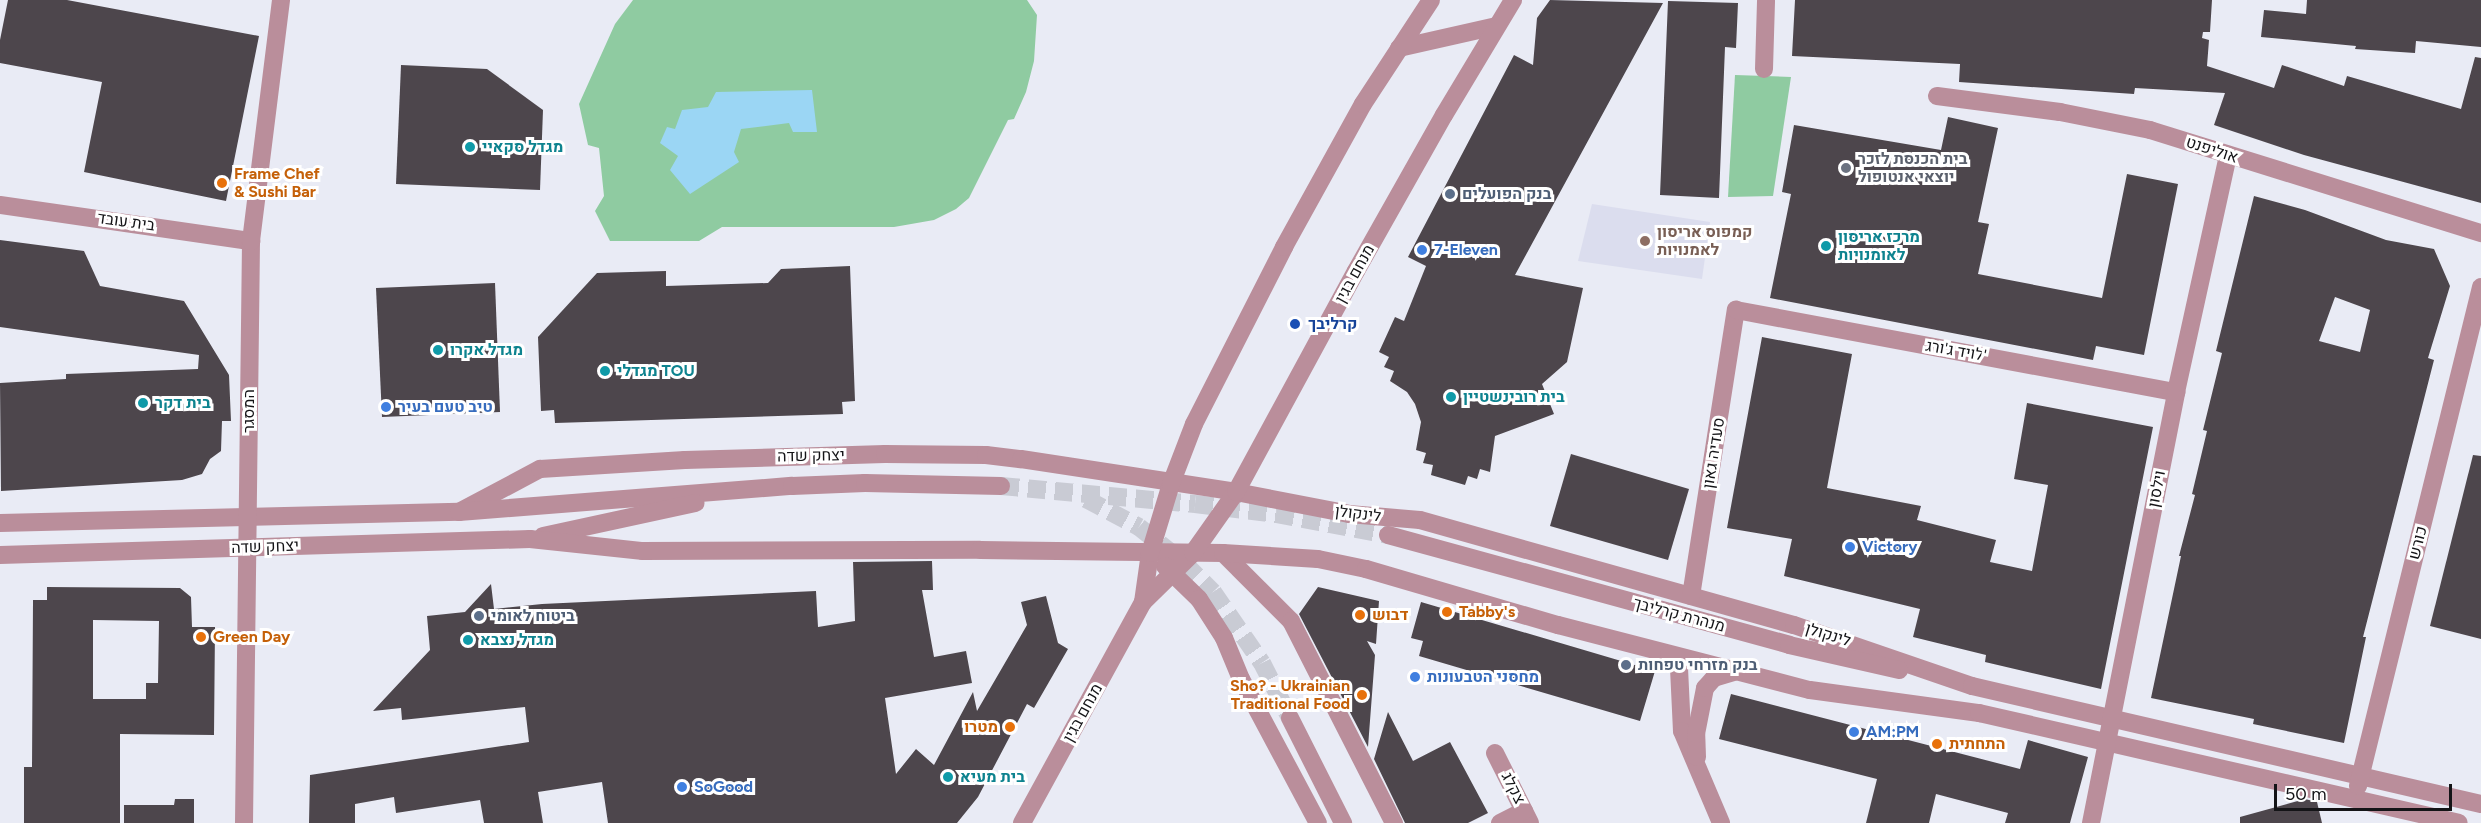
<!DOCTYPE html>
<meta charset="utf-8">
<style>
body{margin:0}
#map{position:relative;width:2481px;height:823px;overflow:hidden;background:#e9ebf5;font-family:Figtree,Heebo,sans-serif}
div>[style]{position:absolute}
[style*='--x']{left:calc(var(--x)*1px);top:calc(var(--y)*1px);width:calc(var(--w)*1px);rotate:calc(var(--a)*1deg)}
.built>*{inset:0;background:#dbddee}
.green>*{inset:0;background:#8fcba1}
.water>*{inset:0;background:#9bd6f4}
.building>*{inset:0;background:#4d464c}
.minor-tunnel>*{height:18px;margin-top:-9px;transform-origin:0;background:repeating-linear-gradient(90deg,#c9cbd4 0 18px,transparent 0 27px)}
.minor>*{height:18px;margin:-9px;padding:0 9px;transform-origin:9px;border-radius:9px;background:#ba8e9b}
.dots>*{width:16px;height:16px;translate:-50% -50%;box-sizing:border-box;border:3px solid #fff;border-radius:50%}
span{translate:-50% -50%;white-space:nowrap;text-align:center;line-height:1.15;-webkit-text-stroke:6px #fff;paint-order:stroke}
.culture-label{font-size:16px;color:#0d838f;font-weight:700}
.left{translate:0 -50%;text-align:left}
.street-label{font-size:16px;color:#141417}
.worship-label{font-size:16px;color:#5b616d;font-weight:700}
.food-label{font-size:16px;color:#c56008;font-weight:700}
.right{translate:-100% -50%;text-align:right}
.service-label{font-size:16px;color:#4e5e75;font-weight:700}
.education-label{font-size:16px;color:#785e54;font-weight:700}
.shop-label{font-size:16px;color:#366cbe;font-weight:700}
.transit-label{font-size:16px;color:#164399;font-weight:700}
.scale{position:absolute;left:2274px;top:784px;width:178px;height:27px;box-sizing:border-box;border:3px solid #141417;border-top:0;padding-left:8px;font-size:18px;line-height:21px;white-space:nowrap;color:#141417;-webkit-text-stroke:4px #fff;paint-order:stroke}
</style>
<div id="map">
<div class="built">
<div style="clip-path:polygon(1592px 204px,1710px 222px,1702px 279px,1578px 261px)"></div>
</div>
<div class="green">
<div style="clip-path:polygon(633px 0,1027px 0,1037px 15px,1034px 61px,1026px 92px,1014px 119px,1008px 120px,969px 198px,956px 209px,934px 220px,894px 227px,722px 227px,699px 241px,610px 241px,595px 211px,604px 196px,599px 148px,588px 145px,579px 104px,615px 24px)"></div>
<div style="clip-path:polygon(1735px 75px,1791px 77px,1773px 196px,1728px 197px)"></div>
</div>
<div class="water">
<div style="clip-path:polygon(812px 90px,817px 132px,793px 132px,789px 123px,741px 129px,734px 152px,739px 162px,690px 194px,670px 170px,678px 156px,660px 143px,667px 127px,675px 129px,682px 110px,708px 107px,716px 92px)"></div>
</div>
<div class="building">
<div style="clip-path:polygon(8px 0,67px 0,259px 36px,226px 201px,84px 172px,102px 82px,0 63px,0 40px)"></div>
<div style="clip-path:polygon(1550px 0,1663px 3px,1515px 275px,1583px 288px,1567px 362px,1542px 384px,1554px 414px,1495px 436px,1490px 472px,1480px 469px,1477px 479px,1468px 476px,1465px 485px,1431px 475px,1433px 465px,1423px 463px,1426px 453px,1416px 450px,1421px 422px,1415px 404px,1407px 392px,1390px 381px,1394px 371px,1384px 367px,1389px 357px,1379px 352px,1395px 317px,1404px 321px,1426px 266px,1408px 257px,1514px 55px,1533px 65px,1537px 18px)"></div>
<div style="clip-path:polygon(1795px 0,2212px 0,2210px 32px,2203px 32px,2202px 38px,2209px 40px,2207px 66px,2274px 88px,2282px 65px,2344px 86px,2347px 76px,2461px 109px,2475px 57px,2481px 58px,2481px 203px,2304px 155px,2214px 125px,2225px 93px,2135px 88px,2134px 94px,1959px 82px,1960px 64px,1792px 56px)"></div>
<div style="clip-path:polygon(2307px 0,2481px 0,2481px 47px,2416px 41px,2415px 53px,2355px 49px,2356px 46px,2261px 37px,2264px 10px,2306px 14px)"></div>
<div style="clip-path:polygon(1668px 1px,1738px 3px,1736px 48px,1725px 47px,1719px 198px,1660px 195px)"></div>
<div style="clip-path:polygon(401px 65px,487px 69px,543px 110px,540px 190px,396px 184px)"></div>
<div style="clip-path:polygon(1948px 117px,1998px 128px,1978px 222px,1989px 224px,1978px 274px,2102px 298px,2127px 174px,2178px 184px,2144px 355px,2096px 346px,2093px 360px,1770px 298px,1791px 194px,1782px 192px,1794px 125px,1941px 150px)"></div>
<div style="clip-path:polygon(evenodd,2254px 196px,2305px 210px,2386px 240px,2434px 249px,2450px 286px,2428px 358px,2434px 360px,2363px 637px,2366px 637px,2344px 743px,2253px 724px,2254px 719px,2151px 698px,2181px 556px,2179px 556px,2195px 495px,2192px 494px,2207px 431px,2203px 430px,2222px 353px,2216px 351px,2254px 196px,2335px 297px,2370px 310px,2360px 352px,2319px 341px,2335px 297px)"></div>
<div style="clip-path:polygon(0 240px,84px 251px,100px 286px,184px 301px,229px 375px,231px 421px,222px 421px,221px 451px,210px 459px,202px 474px,182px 480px,1px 491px,0 383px,66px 379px,66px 374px,198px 369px,199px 355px,0 327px)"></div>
<div style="clip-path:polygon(850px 266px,855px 401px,842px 402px,843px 414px,555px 423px,554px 410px,541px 411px,538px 337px,597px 273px,666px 271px,666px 286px,768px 283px,781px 269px)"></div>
<div style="clip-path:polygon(495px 283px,500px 412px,382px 417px,376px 288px)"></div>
<div style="clip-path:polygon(1762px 337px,1852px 354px,1827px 488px,1921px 506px,1917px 520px,1996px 540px,1990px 562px,2032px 571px,2048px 485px,2014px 479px,2027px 403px,2153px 427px,2101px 689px,1985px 662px,1986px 655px,1913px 637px,1920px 609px,1784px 576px,1792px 539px,1727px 528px)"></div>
<div style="clip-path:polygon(1571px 454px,1689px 489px,1668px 560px,1550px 526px)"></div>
<div style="clip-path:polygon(2473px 455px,2481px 456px,2481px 639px,2430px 626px)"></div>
<div style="clip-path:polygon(932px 561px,933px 590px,922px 590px,934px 657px,966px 651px,972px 683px,885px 698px,896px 774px,916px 749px,934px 765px,973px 692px,977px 711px,1027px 625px,1021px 602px,1046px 596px,1058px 643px,1068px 649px,1034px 708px,1027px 704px,978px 797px,957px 823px,608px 823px,602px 782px,538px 792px,543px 823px,484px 823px,480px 800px,396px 813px,394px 797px,355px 804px,355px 823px,309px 823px,310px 775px,529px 742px,525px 707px,402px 720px,401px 708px,373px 711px,430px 650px,427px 616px,465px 612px,491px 584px,494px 609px,542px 604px,816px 591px,818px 627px,855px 621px,853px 562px)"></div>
<div style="clip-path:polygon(evenodd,47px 587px,180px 588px,191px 597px,192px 627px,215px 627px,214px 735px,120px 734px,120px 823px,24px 823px,24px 767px,32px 767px,33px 600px,47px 600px,47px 587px,93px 620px,159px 621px,158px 683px,146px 683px,146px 699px,93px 699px,93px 620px)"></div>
<div style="clip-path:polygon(1318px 587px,1379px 601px,1376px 644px,1367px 641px,1375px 655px,1368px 747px,1299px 614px)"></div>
<div style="clip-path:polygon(1421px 602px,1655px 671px,1640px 721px,1419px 656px,1423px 641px,1411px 638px)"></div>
<div style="clip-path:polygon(1731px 694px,2020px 769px,2028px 740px,2088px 757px,2070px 823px,2005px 823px,2008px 813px,1936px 794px,1929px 823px,1866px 823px,1877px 779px,1719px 739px)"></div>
<div style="clip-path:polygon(1388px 712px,1413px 761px,1450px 742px,1488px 813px,1468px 823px,1405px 823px,1374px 759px)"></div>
<div style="clip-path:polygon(175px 799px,194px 799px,194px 823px,124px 823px,124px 805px,174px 805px)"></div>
<div style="clip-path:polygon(2305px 799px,2317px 802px,2322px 823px,2240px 823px,2240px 817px)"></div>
</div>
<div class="minor-tunnel">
<div style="--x:1001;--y:486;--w:195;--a:5.3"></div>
<div style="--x:1195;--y:504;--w:82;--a:7"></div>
<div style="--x:1276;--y:514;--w:114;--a:10.6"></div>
<div style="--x:1086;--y:499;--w:60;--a:27.8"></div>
<div style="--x:1139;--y:527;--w:58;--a:38.7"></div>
<div style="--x:1184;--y:563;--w:41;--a:45"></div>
<div style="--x:1213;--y:592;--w:86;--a:55.4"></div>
<div style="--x:1262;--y:663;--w:62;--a:63"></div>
</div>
<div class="minor">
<div style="--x:1399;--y:48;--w:100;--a:-12.7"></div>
<div style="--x:1764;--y:69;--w:69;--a:-88.3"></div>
<div style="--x:1937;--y:96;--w:124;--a:7.4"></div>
<div style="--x:2060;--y:112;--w:92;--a:11.3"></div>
<div style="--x:2150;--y:130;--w:347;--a:17.3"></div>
<div style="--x:0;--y:205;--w:254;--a:8.2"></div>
<div style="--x:459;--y:512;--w:92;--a:-28"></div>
<div style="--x:540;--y:469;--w:145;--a:-3.6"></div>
<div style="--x:685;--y:460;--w:200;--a:-1.7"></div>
<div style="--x:885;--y:454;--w:101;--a:0.6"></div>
<div style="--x:986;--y:455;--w:35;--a:7"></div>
<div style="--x:1021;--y:459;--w:218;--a:8.7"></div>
<div style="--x:1236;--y:492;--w:115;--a:11"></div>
<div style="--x:1349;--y:514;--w:71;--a:4.8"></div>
<div style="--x:1420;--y:520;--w:388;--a:15.7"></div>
<div style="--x:1794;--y:625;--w:188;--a:18.9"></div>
<div style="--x:1972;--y:686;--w:522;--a:13.05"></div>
<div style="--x:0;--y:523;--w:459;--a:-1.4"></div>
<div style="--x:459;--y:512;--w:334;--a:-4.5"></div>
<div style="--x:792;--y:486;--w:73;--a:-2.4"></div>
<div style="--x:865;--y:483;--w:136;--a:1.3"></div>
<div style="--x:1388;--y:535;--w:416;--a:15.3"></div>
<div style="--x:1789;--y:645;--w:113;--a:12.8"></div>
<div style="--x:543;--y:536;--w:156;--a:-12.2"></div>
<div style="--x:1223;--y:553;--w:96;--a:45"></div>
<div style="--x:1291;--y:621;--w:227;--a:63"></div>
<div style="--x:0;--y:555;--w:530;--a:-1.73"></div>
<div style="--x:530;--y:539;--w:114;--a:6.1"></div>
<div style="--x:643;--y:551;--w:337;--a:-0.2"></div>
<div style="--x:980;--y:550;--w:243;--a:0.7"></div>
<div style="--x:1223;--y:553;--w:95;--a:3.6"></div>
<div style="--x:1318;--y:559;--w:49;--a:11.8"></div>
<div style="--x:1366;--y:569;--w:200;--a:16.3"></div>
<div style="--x:1558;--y:625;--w:260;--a:14.5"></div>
<div style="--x:1810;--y:690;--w:171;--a:7.8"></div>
<div style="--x:1979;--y:713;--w:492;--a:12.9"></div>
<div style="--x:1165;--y:566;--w:47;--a:44.1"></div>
<div style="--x:1199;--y:599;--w:46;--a:57.3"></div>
<div style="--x:1224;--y:638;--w:44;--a:67.5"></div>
<div style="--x:1241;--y:679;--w:163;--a:61.9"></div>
<div style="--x:1691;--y:596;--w:290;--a:-81.1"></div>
<div style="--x:1736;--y:310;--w:448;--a:10.6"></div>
<div style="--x:1143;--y:602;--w:49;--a:-81.9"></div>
<div style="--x:1150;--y:553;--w:72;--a:-73.1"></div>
<div style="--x:1171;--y:484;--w:64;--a:-69"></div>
<div style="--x:1194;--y:424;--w:199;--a:-63"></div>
<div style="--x:1284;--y:247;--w:163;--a:-61.1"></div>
<div style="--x:1363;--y:104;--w:124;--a:-56.8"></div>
<div style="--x:1669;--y:655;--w:16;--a:52"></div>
<div style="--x:1679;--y:668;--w:63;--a:87.3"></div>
<div style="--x:1682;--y:731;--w:100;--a:67"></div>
<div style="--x:1290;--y:718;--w:118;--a:63.2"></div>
<div style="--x:1495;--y:753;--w:78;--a:63.4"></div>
<div style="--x:1697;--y:757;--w:23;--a:-92"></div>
<div style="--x:1696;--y:734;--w:47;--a:-78.9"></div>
<div style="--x:1705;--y:688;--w:13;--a:-48"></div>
<div style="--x:1714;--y:678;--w:21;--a:-17"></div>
<div style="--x:2358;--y:786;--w:514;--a:-76.15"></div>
<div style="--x:244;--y:823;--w:582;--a:-89.31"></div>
<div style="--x:251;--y:241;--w:243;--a:-82.9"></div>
<div style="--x:1022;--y:823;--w:252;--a:-61.3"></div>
<div style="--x:1143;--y:602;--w:70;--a:-44.4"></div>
<div style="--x:1193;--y:553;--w:75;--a:-54.8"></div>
<div style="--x:1236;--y:492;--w:251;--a:-61.5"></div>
<div style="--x:1356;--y:271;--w:179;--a:-60.6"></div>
<div style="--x:1444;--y:115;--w:134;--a:-59"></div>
<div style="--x:1500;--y:823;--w:27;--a:-27"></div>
<div style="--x:2091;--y:823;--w:439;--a:-78.8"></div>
<div style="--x:2176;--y:392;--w:243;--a:-77.6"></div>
</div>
<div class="dots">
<div style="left:470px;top:147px;background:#0f9aa8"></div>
<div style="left:1846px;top:168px;background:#6b7280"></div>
<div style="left:222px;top:183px;background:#e8710a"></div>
<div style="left:1450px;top:194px;background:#5c6f8a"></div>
<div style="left:1645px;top:241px;background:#8d6e63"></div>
<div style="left:1826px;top:246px;background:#0f9aa8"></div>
<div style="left:1422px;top:250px;background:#3f7fe0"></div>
<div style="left:1295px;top:324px;background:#1a4fb4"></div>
<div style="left:438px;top:350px;background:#0f9aa8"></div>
<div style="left:605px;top:371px;background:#0f9aa8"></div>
<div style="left:1451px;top:397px;background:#0f9aa8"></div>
<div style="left:143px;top:403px;background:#0f9aa8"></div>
<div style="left:386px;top:407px;background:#3f7fe0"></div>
<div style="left:1850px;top:547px;background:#3f7fe0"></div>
<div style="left:1447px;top:612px;background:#e8710a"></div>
<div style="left:1360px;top:615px;background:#e8710a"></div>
<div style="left:479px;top:616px;background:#5c6f8a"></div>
<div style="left:201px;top:637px;background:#e8710a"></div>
<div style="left:468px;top:640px;background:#0f9aa8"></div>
<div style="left:1626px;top:665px;background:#5c6f8a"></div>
<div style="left:1415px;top:677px;background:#3f7fe0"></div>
<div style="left:1362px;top:695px;background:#e8710a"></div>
<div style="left:1010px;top:727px;background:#e8710a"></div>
<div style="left:1854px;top:732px;background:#3f7fe0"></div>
<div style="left:1937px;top:744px;background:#e8710a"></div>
<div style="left:948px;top:777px;background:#0f9aa8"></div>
<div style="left:682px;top:787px;background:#3f7fe0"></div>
</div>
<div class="culture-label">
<span class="left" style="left:482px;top:147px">מגדל סקאיי</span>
<span class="left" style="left:1838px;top:246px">מרכז אריסון<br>לאומנויות</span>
<span class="left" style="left:450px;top:350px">מגדל אקרו</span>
<span class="left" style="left:617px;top:371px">מגדלי TOU</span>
<span class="left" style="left:1463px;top:397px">בית רובינשטיין</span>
<span class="left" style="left:155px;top:403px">בית דקר</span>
<span class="left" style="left:480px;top:640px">מגדל נצבא</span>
<span class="left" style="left:960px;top:777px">בית מעיא</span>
</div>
<div class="street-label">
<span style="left:2212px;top:150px;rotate:18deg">אוליפנט</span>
<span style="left:126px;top:222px;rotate:8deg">בית עובד</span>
<span style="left:1355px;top:274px;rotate:-61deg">מנחם בגין</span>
<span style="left:1956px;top:351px;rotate:10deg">לויד ג'ורג'</span>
<span style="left:249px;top:411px;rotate:-90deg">המסגר</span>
<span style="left:1714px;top:453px;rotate:-81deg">סעדיה גאון</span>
<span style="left:811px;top:456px;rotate:-1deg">יצחק שדה</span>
<span style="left:2157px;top:489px;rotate:-79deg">וילסון</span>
<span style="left:1358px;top:514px;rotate:7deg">לינקולן</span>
<span style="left:2418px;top:543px;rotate:-76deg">כורש</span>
<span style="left:265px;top:547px;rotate:-2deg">יצחק שדה</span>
<span style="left:1679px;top:615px;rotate:15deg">מנהרת קרליבך</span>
<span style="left:1828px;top:635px;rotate:17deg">לינקולן</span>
<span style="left:1083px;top:713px;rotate:-61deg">מנחם בגין</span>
<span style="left:1513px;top:788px;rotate:63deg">צקלג</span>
</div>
<div class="worship-label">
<span class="left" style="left:1858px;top:168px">בית הכנסת לזכר<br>יוצאי אנטופול</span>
</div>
<div class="food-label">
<span class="left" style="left:234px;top:183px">Frame Chef<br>&amp; Sushi Bar</span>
<span class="left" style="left:1459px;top:612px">Tabby's</span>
<span class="left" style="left:1372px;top:615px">דבוש</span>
<span class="left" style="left:213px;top:637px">Green Day</span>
<span class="right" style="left:1350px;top:695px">Sho? - Ukrainian<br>Traditional Food</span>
<span class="right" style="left:998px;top:727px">מטרו</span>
<span class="left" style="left:1949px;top:744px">התחתית</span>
</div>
<div class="service-label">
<span class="left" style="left:1462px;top:194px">בנק הפועלים</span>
<span class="left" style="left:491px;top:616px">ביטוח לאומי</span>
<span class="left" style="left:1638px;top:665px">בנק מזרחי טפחות</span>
</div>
<div class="education-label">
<span class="left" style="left:1657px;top:241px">קמפוס אריסון<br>לאמנויות</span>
</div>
<div class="shop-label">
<span class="left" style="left:1434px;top:250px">7-Eleven</span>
<span class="left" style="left:398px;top:407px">טיב טעם בעיר</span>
<span class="left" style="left:1862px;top:547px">Victory</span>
<span class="left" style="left:1427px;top:677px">מחסני הטבעונות</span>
<span class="left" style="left:1866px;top:732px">AM:PM</span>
<span class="left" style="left:694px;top:787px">SoGood</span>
</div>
<div class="transit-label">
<span class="left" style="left:1308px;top:324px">קרליבך</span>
</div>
<div class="scale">50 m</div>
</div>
